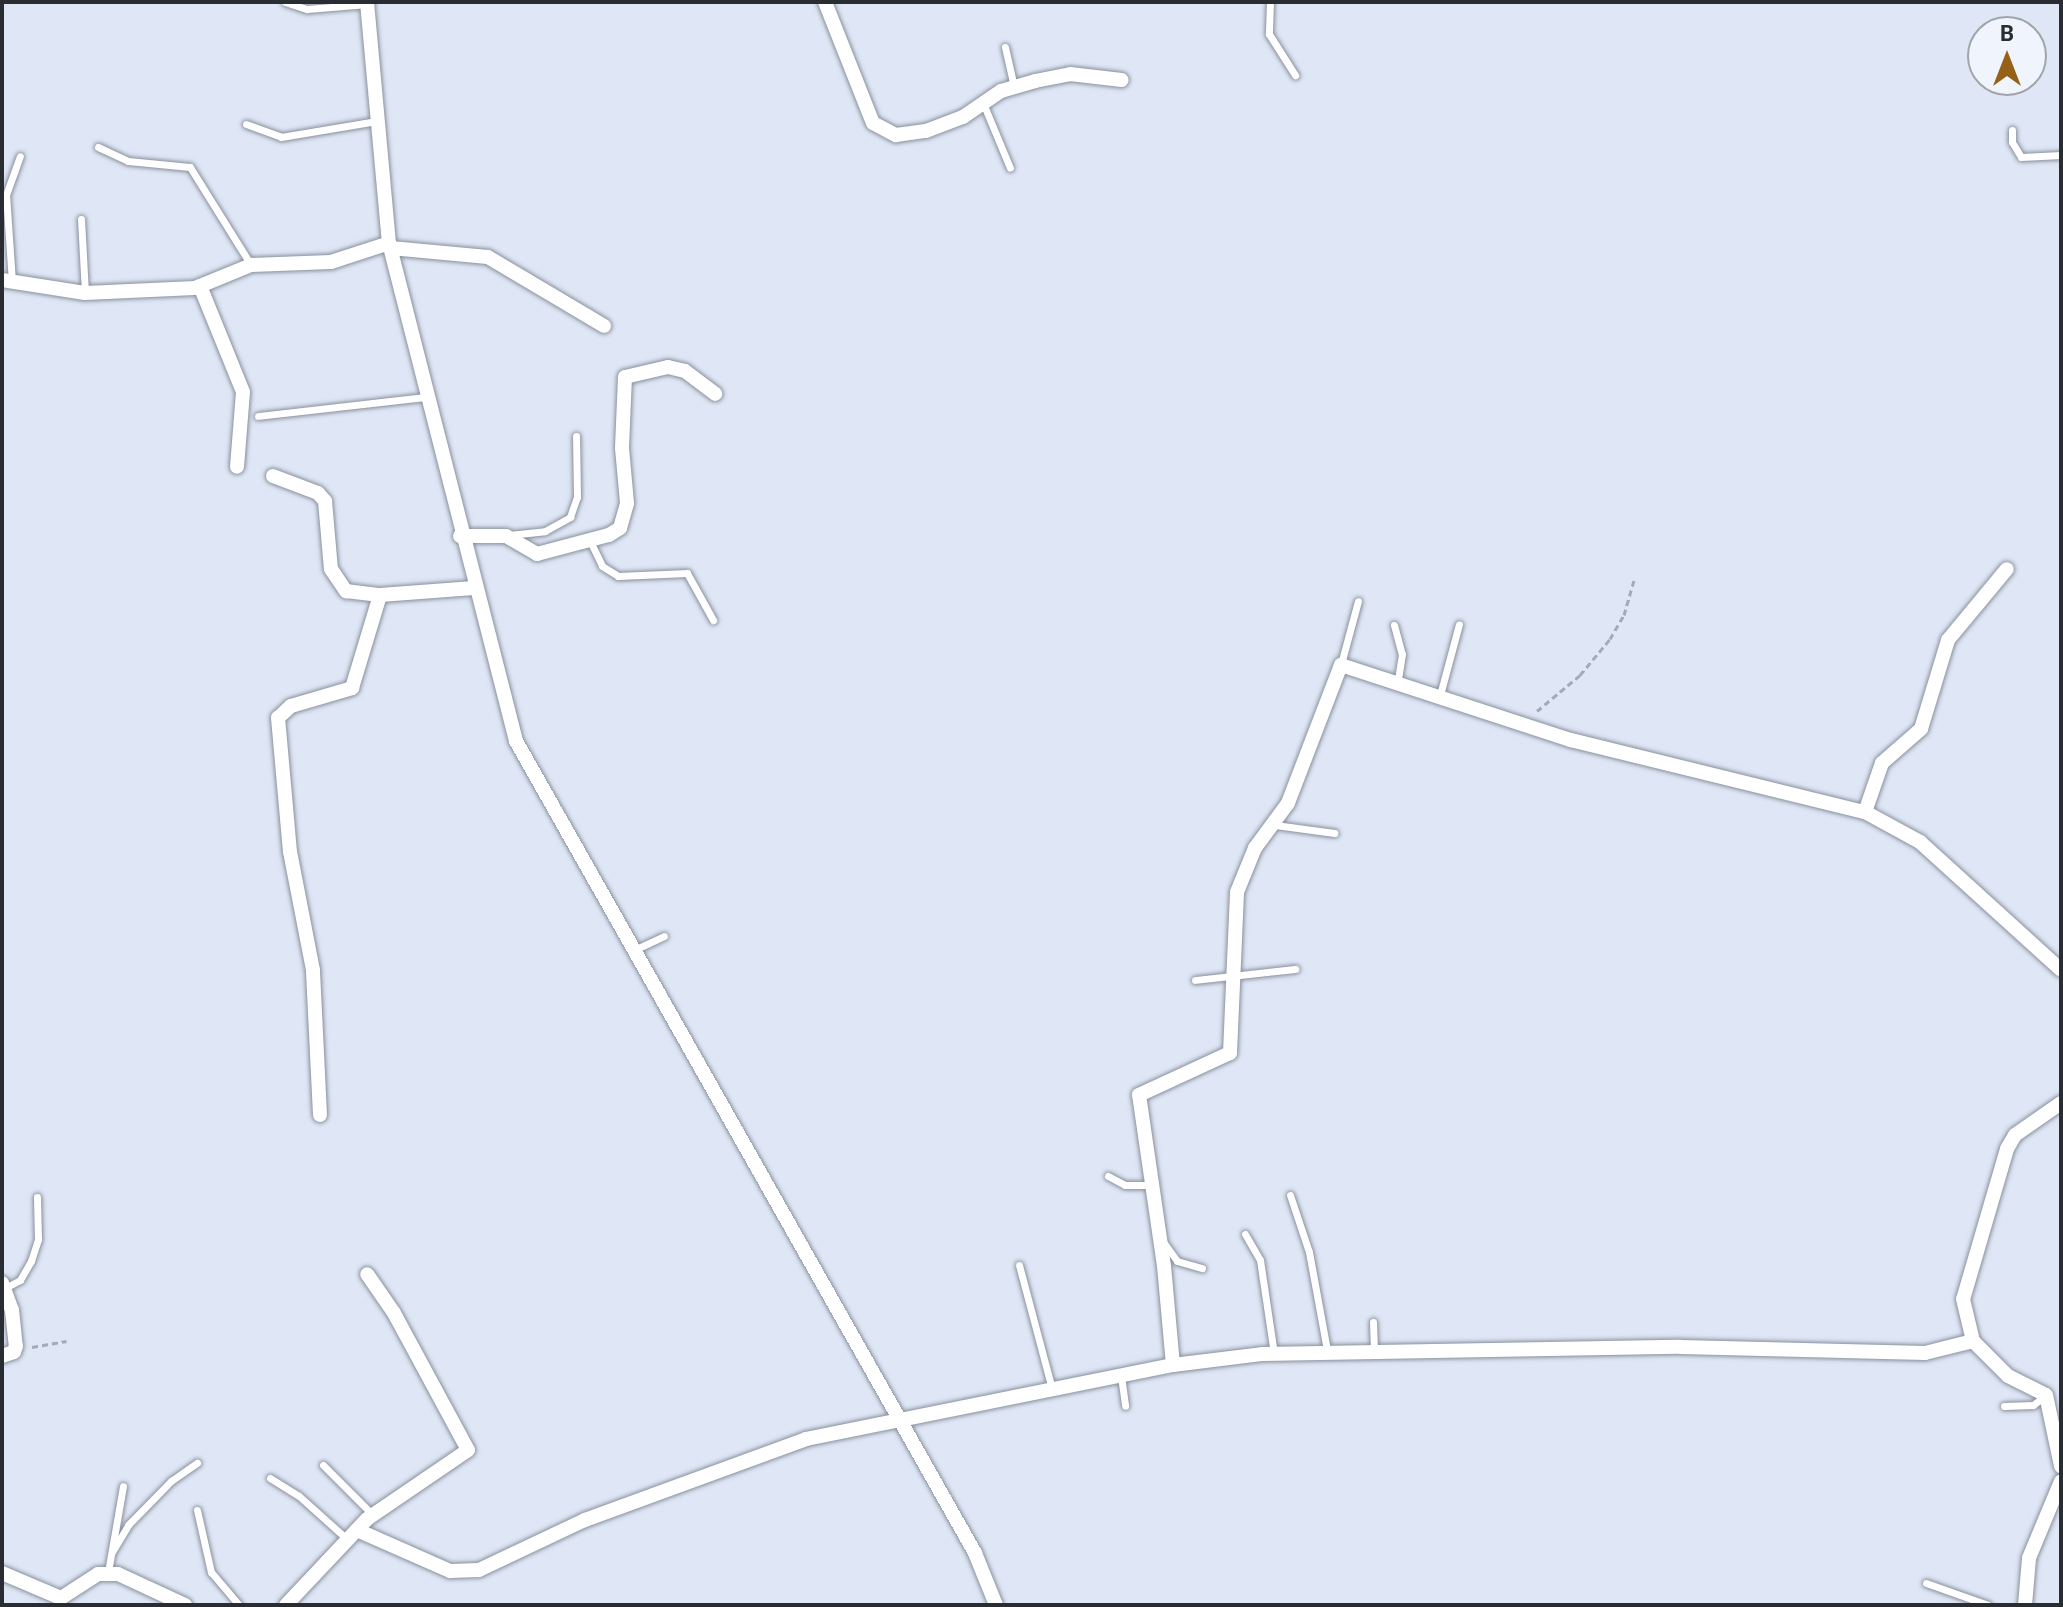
<!DOCTYPE html>
<style>
body{margin:0}
#map{position:relative;width:2063px;height:1607px;overflow:hidden;background:#dfe7f6;font-family:Roboto,sans-serif}
div>[style]{position:absolute}
[style*='--x']{left:calc(var(--x)*1px);top:calc(var(--y)*1px);width:calc(var(--w)*1px);rotate:calc(var(--a)*1deg)}
.path>*{height:3px;margin-top:-1.5px;transform-origin:0;background:repeating-linear-gradient(90deg,#a4aab6 0 6px,transparent 0 10px)}
.roads{filter:drop-shadow(0 0 2px #89909d) drop-shadow(0 0 2px #89909d)}
.lane>*{height:7px;margin:-3.5px;padding:0 3.5px;transform-origin:3.5px;border-radius:3.5px;background:#fff}
.street>*{height:14px;margin:-7px;padding:0 7px;transform-origin:7px;border-radius:7px;background:#fff}
span{translate:-50% -50%;white-space:nowrap;text-align:center;line-height:1.15;-webkit-text-stroke:6px #eff4fd;paint-order:stroke}
.frame{position:absolute;inset:0;border:4px solid #292c31;pointer-events:none}
.north{position:absolute;left:1967px;top:16px;width:80px;height:80px;box-sizing:border-box;background:#eff4fd;border:2px solid #a0a4ab;border-radius:50%;rotate:0deg;font-size:22px;font-weight:700;line-height:32px;text-align:center;color:#292c31}
.north::after{content:'';display:block;margin:auto;width:28px;height:36px;background:#956116;clip-path:polygon(50% 0,100% 100%,50% 72%,0 100%)}
</style>
<div id="map">
<div class="path">
<div style="--x:1537;--y:711;--w:56;--a:-39.9"></div>
<div style="--x:1580;--y:675;--w:47;--a:-50.2"></div>
<div style="--x:1610;--y:639;--w:28;--a:-60"></div>
<div style="--x:1624;--y:615;--w:36;--a:-74"></div>
<div style="--x:32;--y:1347;--w:35;--a:-10"></div>
</div>
<div class="roads">
<div class="lane">
<div style="--x:285;--y:2;--w:23;--a:18"></div>
<div style="--x:307;--y:9;--w:61;--a:-4.7"></div>
<div style="--x:1270;--y:2;--w:32;--a:92"></div>
<div style="--x:1269;--y:34;--w:49;--a:57.6"></div>
<div style="--x:1005;--y:47;--w:41;--a:77.3"></div>
<div style="--x:983;--y:103;--w:70;--a:67.4"></div>
<div style="--x:246;--y:124;--w:37;--a:20"></div>
<div style="--x:281;--y:137;--w:97;--a:-9.5"></div>
<div style="--x:2012;--y:130;--w:12;--a:90"></div>
<div style="--x:2012;--y:142;--w:17;--a:59"></div>
<div style="--x:2021;--y:157;--w:40;--a:-2.9"></div>
<div style="--x:98;--y:147;--w:33;--a:25"></div>
<div style="--x:128;--y:161;--w:62;--a:5.5"></div>
<div style="--x:190;--y:167;--w:115;--a:58.1"></div>
<div style="--x:81;--y:219;--w:74;--a:86.9"></div>
<div style="--x:12;--y:282;--w:87;--a:-93.9"></div>
<div style="--x:6;--y:195;--w:41;--a:-70.3"></div>
<div style="--x:258;--y:416;--w:169;--a:-6.5"></div>
<div style="--x:509;--y:535;--w:36;--a:-6"></div>
<div style="--x:545;--y:531;--w:29;--a:-29"></div>
<div style="--x:570;--y:517;--w:21;--a:-71"></div>
<div style="--x:577;--y:497;--w:61;--a:-90.9"></div>
<div style="--x:591;--y:543;--w:25;--a:64"></div>
<div style="--x:602;--y:566;--w:19;--a:32"></div>
<div style="--x:618;--y:576;--w:69;--a:-2.5"></div>
<div style="--x:687;--y:573;--w:54;--a:61"></div>
<div style="--x:1394;--y:625;--w:30;--a:75"></div>
<div style="--x:1402;--y:654;--w:26;--a:99"></div>
<div style="--x:1341;--y:664;--w:65;--a:-74.9"></div>
<div style="--x:1440;--y:695;--w:73;--a:-75"></div>
<div style="--x:1275;--y:825;--w:60;--a:7.7"></div>
<div style="--x:634;--y:950;--w:33;--a:-25"></div>
<div style="--x:1195;--y:980;--w:101;--a:-6.3"></div>
<div style="--x:1108;--y:1176;--w:19;--a:28"></div>
<div style="--x:1125;--y:1185;--w:26;--a:0"></div>
<div style="--x:1290;--y:1195;--w:60;--a:71.6"></div>
<div style="--x:1309;--y:1252;--w:100;--a:79.6"></div>
<div style="--x:1245;--y:1234;--w:30;--a:60"></div>
<div style="--x:1260;--y:1260;--w:95;--a:81.5"></div>
<div style="--x:1164;--y:1243;--w:22;--a:54"></div>
<div style="--x:1177;--y:1261;--w:26;--a:16"></div>
<div style="--x:1019;--y:1265;--w:128;--a:75.1"></div>
<div style="--x:5;--y:1288;--w:17;--a:-28"></div>
<div style="--x:20;--y:1280;--w:22;--a:-60"></div>
<div style="--x:31;--y:1261;--w:23;--a:-72"></div>
<div style="--x:38;--y:1239;--w:42;--a:-91.4"></div>
<div style="--x:1373;--y:1322;--w:28;--a:88"></div>
<div style="--x:1121;--y:1376;--w:30;--a:82"></div>
<div style="--x:2004;--y:1406;--w:29;--a:-2"></div>
<div style="--x:2033;--y:1405;--w:16;--a:-38"></div>
<div style="--x:323;--y:1465;--w:71;--a:45"></div>
<div style="--x:270;--y:1478;--w:34;--a:32"></div>
<div style="--x:299;--y:1496;--w:66;--a:41.9"></div>
<div style="--x:197;--y:1510;--w:64;--a:77.3"></div>
<div style="--x:211;--y:1572;--w:43;--a:49.7"></div>
<div style="--x:112;--y:1552;--w:31;--a:-59"></div>
<div style="--x:128;--y:1525;--w:62;--a:-45.7"></div>
<div style="--x:171;--y:1481;--w:32;--a:-35"></div>
<div style="--x:108;--y:1572;--w:87;--a:-80.1"></div>
<div style="--x:1926;--y:1583;--w:66;--a:19.5"></div>
</div>
<div class="street">
<div style="--x:367;--y:2;--w:242;--a:84.8"></div>
<div style="--x:389;--y:243;--w:514;--a:75.69"></div>
<div style="--x:516;--y:741;--w:933;--a:60.52"></div>
<div style="--x:975;--y:1553;--w:56;--a:68"></div>
<div style="--x:825;--y:2;--w:130;--a:68.4"></div>
<div style="--x:873;--y:123;--w:26;--a:28"></div>
<div style="--x:896;--y:135;--w:30;--a:-8"></div>
<div style="--x:926;--y:131;--w:40;--a:-21"></div>
<div style="--x:963;--y:117;--w:46;--a:-34.4"></div>
<div style="--x:1001;--y:91;--w:35;--a:-16"></div>
<div style="--x:1035;--y:81;--w:36;--a:-11"></div>
<div style="--x:1070;--y:74;--w:52;--a:6.6"></div>
<div style="--x:391;--y:248;--w:97;--a:5.3"></div>
<div style="--x:488;--y:257;--w:135;--a:30.7"></div>
<div style="--x:2;--y:280;--w:84;--a:8.9"></div>
<div style="--x:85;--y:293;--w:110;--a:-2.6"></div>
<div style="--x:195;--y:288;--w:61;--a:-22.3"></div>
<div style="--x:251;--y:265;--w:80;--a:-2.1"></div>
<div style="--x:331;--y:262;--w:61;--a:-18.1"></div>
<div style="--x:200;--y:286;--w:114;--a:67.9"></div>
<div style="--x:243;--y:392;--w:75;--a:94.6"></div>
<div style="--x:273;--y:476;--w:48;--a:20.7"></div>
<div style="--x:318;--y:493;--w:11;--a:49"></div>
<div style="--x:325;--y:501;--w:68;--a:85"></div>
<div style="--x:331;--y:569;--w:27;--a:56"></div>
<div style="--x:346;--y:591;--w:34;--a:7"></div>
<div style="--x:380;--y:595;--w:94;--a:-4.3"></div>
<div style="--x:460;--y:536;--w:46;--a:0"></div>
<div style="--x:506;--y:536;--w:36;--a:30"></div>
<div style="--x:537;--y:554;--w:74;--a:-14.8"></div>
<div style="--x:609;--y:535;--w:13;--a:-32"></div>
<div style="--x:620;--y:528;--w:26;--a:-74"></div>
<div style="--x:627;--y:503;--w:55;--a:-95.2"></div>
<div style="--x:622;--y:448;--w:71;--a:-87.6"></div>
<div style="--x:625;--y:377;--w:44;--a:-13.1"></div>
<div style="--x:668;--y:367;--w:17;--a:13"></div>
<div style="--x:685;--y:371;--w:38;--a:37"></div>
<div style="--x:1865;--y:812;--w:52;--a:-70.9"></div>
<div style="--x:1882;--y:763;--w:52;--a:-41.1"></div>
<div style="--x:1921;--y:729;--w:93;--a:-73.1"></div>
<div style="--x:1948;--y:640;--w:92;--a:-50.3"></div>
<div style="--x:2061;--y:1103;--w:56;--a:145.2"></div>
<div style="--x:2015;--y:1135;--w:16;--a:120"></div>
<div style="--x:2007;--y:1149;--w:156;--a:106.3"></div>
<div style="--x:1963;--y:1299;--w:43;--a:76.6"></div>
<div style="--x:1973;--y:1341;--w:49;--a:45"></div>
<div style="--x:2008;--y:1376;--w:42;--a:26.6"></div>
<div style="--x:2046;--y:1395;--w:73;--a:78.1"></div>
<div style="--x:320;--y:1115;--w:145;--a:-92.8"></div>
<div style="--x:313;--y:970;--w:120;--a:-101"></div>
<div style="--x:290;--y:852;--w:135;--a:-95.1"></div>
<div style="--x:278;--y:718;--w:18;--a:-43"></div>
<div style="--x:291;--y:706;--w:64;--a:-16.4"></div>
<div style="--x:352;--y:688;--w:97;--a:-73.2"></div>
<div style="--x:2;--y:1283;--w:29;--a:70"></div>
<div style="--x:12;--y:1310;--w:36;--a:84"></div>
<div style="--x:16;--y:1346;--w:6;--a:108"></div>
<div style="--x:14;--y:1352;--w:13;--a:162"></div>
<div style="--x:1173;--y:1365;--w:99;--a:-95.2"></div>
<div style="--x:1164;--y:1266;--w:173;--a:-98.3"></div>
<div style="--x:1139;--y:1095;--w:100;--a:-24.8"></div>
<div style="--x:1230;--y:1053;--w:161;--a:-87.5"></div>
<div style="--x:1237;--y:892;--w:48;--a:-67.8"></div>
<div style="--x:1255;--y:848;--w:56;--a:-53.7"></div>
<div style="--x:1288;--y:803;--w:148;--a:-69"></div>
<div style="--x:1341;--y:665;--w:242;--a:18.1"></div>
<div style="--x:1571;--y:740;--w:303;--a:13.8"></div>
<div style="--x:1865;--y:812;--w:63;--a:28.6"></div>
<div style="--x:1920;--y:842;--w:190;--a:42.2"></div>
<div style="--x:357;--y:1530;--w:102;--a:23.8"></div>
<div style="--x:450;--y:1571;--w:29;--a:-2"></div>
<div style="--x:479;--y:1570;--w:117;--a:-25.3"></div>
<div style="--x:585;--y:1520;--w:235;--a:-20.1"></div>
<div style="--x:806;--y:1439;--w:374;--a:-11.4"></div>
<div style="--x:1173;--y:1365;--w:91;--a:-7"></div>
<div style="--x:1263;--y:1354;--w:418;--a:-1"></div>
<div style="--x:1681;--y:1347;--w:244;--a:1.4"></div>
<div style="--x:1925;--y:1353;--w:49;--a:-14"></div>
<div style="--x:2;--y:1573;--w:64;--a:23"></div>
<div style="--x:61;--y:1598;--w:44;--a:-33"></div>
<div style="--x:98;--y:1574;--w:20;--a:0"></div>
<div style="--x:118;--y:1574;--w:74;--a:24.8"></div>
<div style="--x:286;--y:1605;--w:118;--a:-46.7"></div>
<div style="--x:367;--y:1519;--w:122;--a:-34.3"></div>
<div style="--x:468;--y:1450;--w:156;--a:-118.4"></div>
<div style="--x:394;--y:1313;--w:47;--a:-124.7"></div>
<div style="--x:2025;--y:1605;--w:47;--a:-85.1"></div>
<div style="--x:2029;--y:1558;--w:83;--a:-67.4"></div>
</div>
</div>
<div class="frame"></div>
<div class="north">B</div>
</div>
